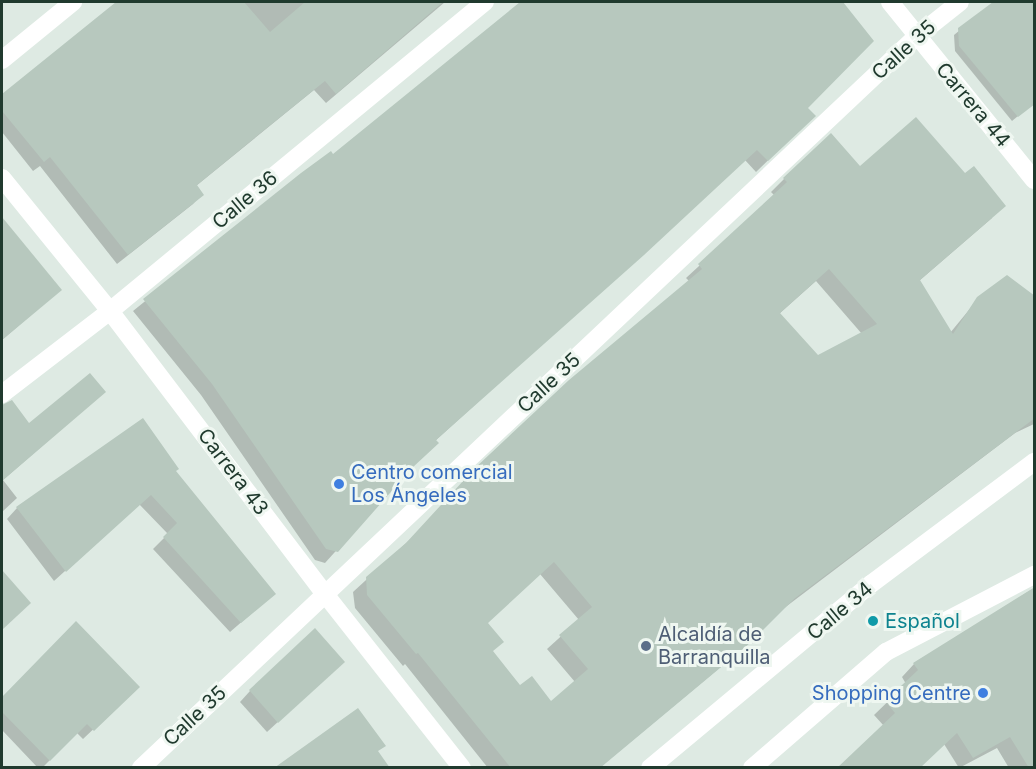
<!DOCTYPE html>
<meta charset="utf-8">
<style>
body{margin:0}
#map{position:relative;width:1036px;height:769px;overflow:hidden;background:#deeae3;font-family:Inter,sans-serif}
div>[style]{position:absolute}
[style*='--x']{left:calc(var(--x)*1px);top:calc(var(--y)*1px);width:calc(var(--w)*1px);rotate:calc(var(--a)*1deg)}
.shadow>*{inset:0;background:#0003}
.building>*{inset:0;background:#b7c8be}
.minor>*{height:18px;margin:-9px;padding:0 9px;transform-origin:9px;border-radius:9px;background:#fff}
.dots>*{width:16px;height:16px;translate:-50% -50%;box-sizing:border-box;border:3px solid #eff7f1;border-radius:50%}
span{translate:-50% -50%;white-space:nowrap;text-align:center;line-height:1.15;-webkit-text-stroke:6px #eff7f1;paint-order:stroke}
.street-label{font-size:20px;color:#203a2e}
.shop-label{font-size:20px;color:#366cbe}
.left{translate:0 -50%;text-align:left}
.right{translate:-100% -50%;text-align:right}
.culture-label{font-size:20px;color:#0d838f}
.service-label{font-size:20px;color:#4e5e75}
.frame{position:absolute;inset:0;border:3px solid #203a2e;pointer-events:none}
</style>
<div id="map">
<div class="shadow">
<div style="clip-path:polygon(118px 2px,445px 2px,326px 103px,314px 90px,196px 186px,202px 194px,193px 204px,117px 264px,40px 166px,33px 171px,2px 132px,2px 96px)"></div>
<div style="clip-path:polygon(522px 2px,842px 2px,872px 41px,806px 107px,802px 127px,756px 172px,745px 160px,435px 441px,325px 563px,315px 560px,201px 395px,133px 311px,302px 174px,333px 156px)"></div>
<div style="clip-path:polygon(994px 2px,1034px 2px,1034px 103px,1012px 121px,955px 51px,954px 35px)"></div>
<div style="clip-path:polygon(evenodd,860px 168px,992px 218px,919px 281px,950px 333px,978px 299px,1034px 298px,1034px 424px,1015px 433px,779px 612px,735px 655px,599px 768px,488px 768px,405px 664px,403px 666px,355px 608px,353px 592px,690px 282px,686px 278px,775px 196px,771px 192px,784px 179px,860px 168px,816px 281px,862px 334px,818px 357px,779px 314px,816px 281px,860px 168px,540px 574px,579px 620px,547px 649px,575px 682px,551px 703px,520px 687px,492px 652px,486px 623px,540px 574px)"></div>
<div style="clip-path:polygon(2px 220px,60px 290px,2px 340px)"></div>
<div style="clip-path:polygon(104px 392px,3px 480px,17px 498px,2px 512px,2px 410px,12px 403px,29px 426px)"></div>
<div style="clip-path:polygon(175px 472px,274px 594px,230px 632px,153px 549px,168px 534px,139px 504px,54px 581px,7px 519px,17px 508px)"></div>
<div style="clip-path:polygon(2px 573px,29px 603px,2px 629px)"></div>
<div style="clip-path:polygon(1034px 588px,1034px 768px,1009px 768px,997px 748px,959px 768px,944px 744px,884px 726px,874px 715px,906px 684px,902px 677px,914px 664px)"></div>
<div style="clip-path:polygon(76px 623px,138px 687px,83px 739px,77px 733px,42px 768px,38px 768px,2px 730px,2px 699px)"></div>
<div style="clip-path:polygon(332px 672px,267px 732px,240px 702px,250px 691px)"></div>
</div>
<div class="building">
<div style="clip-path:polygon(116px 2px,244px 2px,270px 32px,305px 2px,443px 2px,336px 94px,325px 81px,258px 135px,197px 185px,204px 195px,128px 255px,50px 157px,44px 162px,2px 111px,2px 94px)"></div>
<div style="clip-path:polygon(520px 2px,843px 2px,874px 41px,808px 108px,816px 116px,768px 161px,757px 150px,644px 255px,436px 440px,439px 443px,412px 468px,338px 552px,326px 549px,212px 384px,143px 299px,301px 173px,331px 151px,333px 154px)"></div>
<div style="clip-path:polygon(993px 2px,1035px 2px,1035px 104px,1018px 117px,959px 46px,958px 28px)"></div>
<div style="clip-path:polygon(evenodd,916px 117px,965px 173px,974px 166px,1006px 206px,920px 280px,953px 334px,977px 297px,1007px 275px,1035px 296px,1035px 418px,794px 599px,750px 643px,600px 768px,511px 768px,418px 653px,416px 654px,367px 595px,366px 577px,406px 543px,475px 468px,569px 380px,702px 269px,698px 264px,787px 182px,783px 178px,831px 133px,860px 166px,916px 117px,829px 269px,877px 324px,818px 355px,780px 313px,829px 269px,916px 117px,554px 562px,592px 607px,559px 635px,588px 669px,551px 701px,532px 676px,520px 685px,493px 651px,504px 642px,488px 623px,554px 562px)"></div>
<div style="clip-path:polygon(2px 217px,62px 290px,2px 340px)"></div>
<div style="clip-path:polygon(90px 373px,106px 392px,2px 481px,2px 405px,12px 400px,29px 423px)"></div>
<div style="clip-path:polygon(143px 418px,179px 469px,176px 471px,276px 594px,241px 623px,163px 537px,177px 523px,151px 495px,66px 572px,16px 507px)"></div>
<div style="clip-path:polygon(2px 570px,31px 603px,2px 630px)"></div>
<div style="clip-path:polygon(1035px 587px,1035px 768px,1029px 768px,1010px 737px,973px 758px,957px 733px,920px 768px,837px 768px,895px 713px,885px 701px,918px 670px,913px 663px)"></div>
<div style="clip-path:polygon(76px 621px,140px 687px,94px 731px,87px 724px,50px 761px,2px 712px,2px 697px)"></div>
<div style="clip-path:polygon(315px 628px,345px 662px,278px 723px,249px 690px)"></div>
<div style="clip-path:polygon(358px 708px,386px 746px,378px 751px,390px 768px,274px 768px)"></div>
</div>
<div class="minor">
<div style="--x:890;--y:2;--w:229;--a:51"></div>
<div style="--x:2;--y:60;--w:92;--a:-39.2"></div>
<div style="--x:2;--y:178;--w:171;--a:50.9"></div>
<div style="--x:110;--y:311;--w:355;--a:52.8"></div>
<div style="--x:325;--y:594;--w:221;--a:51.8"></div>
<div style="--x:2;--y:394;--w:136;--a:-37.5"></div>
<div style="--x:110;--y:311;--w:486;--a:-39.5"></div>
<div style="--x:141;--y:768;--w:1065;--a:-43.33"></div>
<div style="--x:916;--y:37;--w:56;--a:-38.5"></div>
<div style="--x:650;--y:768;--w:288;--a:-39.8"></div>
<div style="--x:871;--y:584;--w:204;--a:-36.8"></div>
<div style="--x:752;--y:768;--w:177;--a:-40.9"></div>
<div style="--x:886;--y:652;--w:167;--a:-27.5"></div>
</div>
<div class="dots">
<div style="left:339px;top:484px;background:#3f7fe0"></div>
<div style="left:873px;top:621px;background:#0f9aa8"></div>
<div style="left:646px;top:646px;background:#5c6f8a"></div>
<div style="left:983px;top:693px;background:#3f7fe0"></div>
</div>
<div class="street-label">
<span style="left:904px;top:50px;rotate:-42deg">Calle 35</span>
<span style="left:973px;top:105px;rotate:50deg">Carrera 44</span>
<span style="left:245px;top:200px;rotate:-40deg">Calle 36</span>
<span style="left:549px;top:383px;rotate:-43deg">Calle 35</span>
<span style="left:233px;top:472px;rotate:53deg">Carrera 43</span>
<span style="left:840px;top:611px;rotate:-40deg">Calle 34</span>
<span style="left:195px;top:716px;rotate:-43deg">Calle 35</span>
</div>
<div class="shop-label">
<span class="left" style="left:351px;top:484px">Centro comercial<br>Los Ángeles</span>
<span class="right" style="left:971px;top:693px">Shopping Centre</span>
</div>
<div class="culture-label">
<span class="left" style="left:885px;top:621px">Español</span>
</div>
<div class="service-label">
<span class="left" style="left:658px;top:646px">Alcaldía de<br>Barranquilla</span>
</div>
<div class="frame"></div>
</div>
